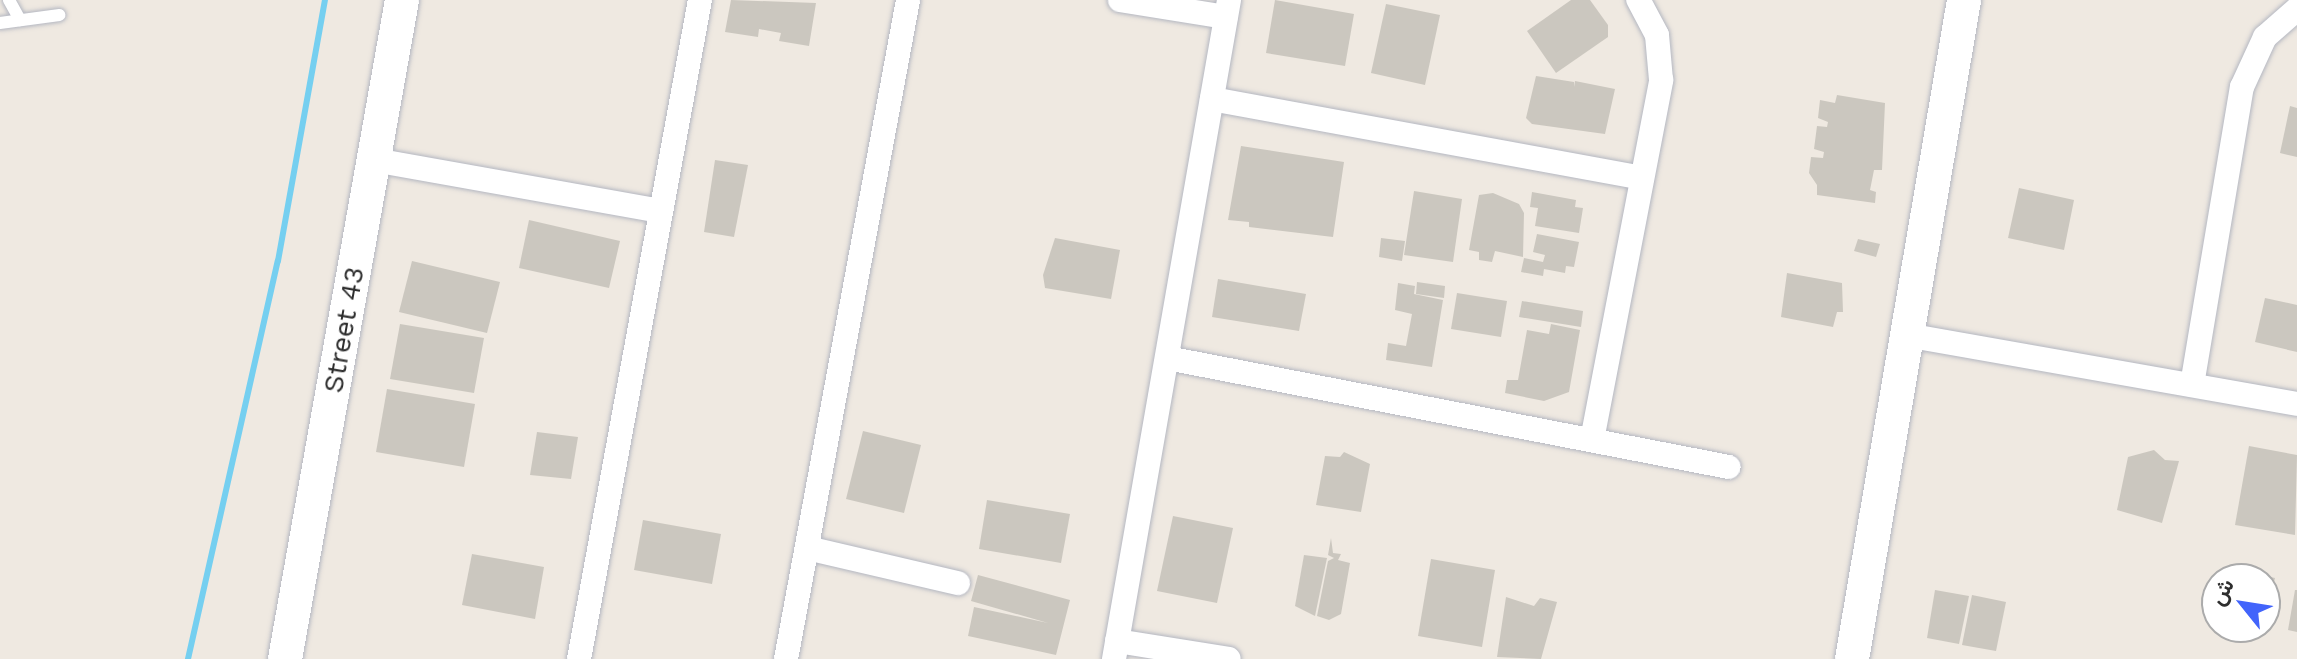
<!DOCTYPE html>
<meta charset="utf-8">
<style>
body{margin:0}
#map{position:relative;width:2297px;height:659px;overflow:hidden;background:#efe9e1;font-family:"Work Sans",Vazirmatn,sans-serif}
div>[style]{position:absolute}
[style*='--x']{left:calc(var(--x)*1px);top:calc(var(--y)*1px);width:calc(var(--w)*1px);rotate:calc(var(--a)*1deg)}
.stream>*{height:6px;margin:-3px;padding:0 3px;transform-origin:3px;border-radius:3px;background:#75cff0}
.building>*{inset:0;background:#cbc7bf}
.roads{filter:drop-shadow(0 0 2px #b4b7c1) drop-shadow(0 0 2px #b4b7c1)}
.lane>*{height:12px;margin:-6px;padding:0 6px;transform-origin:6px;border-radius:6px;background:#fff}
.street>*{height:24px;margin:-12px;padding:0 12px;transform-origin:12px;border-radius:12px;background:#fff}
.secondary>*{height:34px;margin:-17px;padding:0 17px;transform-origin:17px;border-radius:17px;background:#fff}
span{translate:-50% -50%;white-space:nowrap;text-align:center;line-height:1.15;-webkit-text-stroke:8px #fff;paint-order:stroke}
.street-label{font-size:28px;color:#2e2e2e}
.north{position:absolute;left:2201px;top:563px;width:80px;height:80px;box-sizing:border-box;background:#fff;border:2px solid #ababab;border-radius:50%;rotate:300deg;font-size:22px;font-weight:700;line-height:32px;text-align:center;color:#2e2e2e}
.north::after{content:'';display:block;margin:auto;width:28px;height:36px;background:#4264fb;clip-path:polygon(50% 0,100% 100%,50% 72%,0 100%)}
</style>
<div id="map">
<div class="stream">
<div style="--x:188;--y:659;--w:408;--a:-77.3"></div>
<div style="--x:278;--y:261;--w:265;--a:-79.8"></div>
</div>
<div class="building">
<div style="clip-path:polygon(731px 0,816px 3px,809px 46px,779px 41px,781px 33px,759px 29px,758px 37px,725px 32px)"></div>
<div style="clip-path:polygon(1275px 0,1354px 14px,1345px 66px,1266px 53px)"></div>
<div style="clip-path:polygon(1571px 0,1590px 0,1608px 25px,1608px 37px,1556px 73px,1527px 31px)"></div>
<div style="clip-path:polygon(1386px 4px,1440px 15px,1425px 85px,1371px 73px)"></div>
<div style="clip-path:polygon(1536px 76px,1574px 82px,1574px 87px,1575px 81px,1615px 89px,1605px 134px,1532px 124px,1526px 118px)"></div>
<div style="clip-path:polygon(1837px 95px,1885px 103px,1882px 170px,1874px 170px,1870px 190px,1876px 192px,1875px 203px,1817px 195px,1817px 185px,1809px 173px,1811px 157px,1823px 158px,1824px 152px,1814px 149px,1817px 126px,1827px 127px,1828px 122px,1818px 118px,1820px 100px,1835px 103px)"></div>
<div style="clip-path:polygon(2290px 106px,2297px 108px,2297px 157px,2280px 153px)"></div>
<div style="clip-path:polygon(1241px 146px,1344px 162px,1333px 237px,1249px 227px,1249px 222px,1228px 220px)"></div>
<div style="clip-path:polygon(715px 160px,748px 165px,734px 237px,704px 232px)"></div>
<div style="clip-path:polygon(2019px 188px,2074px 200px,2064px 250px,2008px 238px)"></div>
<div style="clip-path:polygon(1414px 191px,1462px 199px,1453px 262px,1404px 255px)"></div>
<div style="clip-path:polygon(1532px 192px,1576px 200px,1575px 207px,1583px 208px,1579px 233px,1535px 226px,1538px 208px,1530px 207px)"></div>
<div style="clip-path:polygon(1493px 193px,1519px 204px,1524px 213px,1523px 257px,1495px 251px,1492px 262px,1479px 260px,1479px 252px,1469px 250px,1479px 195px)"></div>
<div style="clip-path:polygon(529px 220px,620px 241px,609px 288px,519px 268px)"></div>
<div style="clip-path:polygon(1537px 234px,1579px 242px,1574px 267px,1566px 266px,1565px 273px,1544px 269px,1543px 276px,1521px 272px,1524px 258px,1543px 262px,1545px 255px,1533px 252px)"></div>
<div style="clip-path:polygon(1055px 238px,1120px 250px,1111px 299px,1045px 288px,1043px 275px)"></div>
<div style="clip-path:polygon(1381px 238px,1405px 241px,1402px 261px,1379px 257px)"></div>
<div style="clip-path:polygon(1858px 239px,1880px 244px,1876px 257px,1854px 251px)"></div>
<div style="clip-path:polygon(412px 261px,500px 282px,487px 333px,399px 312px)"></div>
<div style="clip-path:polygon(1787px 273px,1842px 283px,1843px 312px,1837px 312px,1833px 327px,1781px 317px)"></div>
<div style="clip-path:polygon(1218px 279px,1306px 294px,1299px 331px,1212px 317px)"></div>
<div style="clip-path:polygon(1417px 282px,1445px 286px,1444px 298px,1416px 294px)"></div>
<div style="clip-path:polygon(1398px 283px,1415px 286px,1414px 294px,1443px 300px,1432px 367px,1386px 360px,1388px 343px,1406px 346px,1412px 314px,1395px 310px)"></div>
<div style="clip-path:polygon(1457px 293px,1507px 301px,1501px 337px,1451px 329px)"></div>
<div style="clip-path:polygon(2265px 298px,2297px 305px,2297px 352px,2255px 342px)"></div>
<div style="clip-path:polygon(1522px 301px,1583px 311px,1581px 327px,1519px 317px)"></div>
<div style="clip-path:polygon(400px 324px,484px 338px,474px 393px,390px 379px)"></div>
<div style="clip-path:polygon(1551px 324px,1580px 330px,1569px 392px,1544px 401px,1505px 393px,1507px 380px,1518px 380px,1527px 330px,1549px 334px)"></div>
<div style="clip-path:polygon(387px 389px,475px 404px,464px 467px,376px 452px)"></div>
<div style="clip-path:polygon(863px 431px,921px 445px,904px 513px,846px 499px)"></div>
<div style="clip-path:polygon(537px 432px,578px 437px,571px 479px,530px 475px)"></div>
<div style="clip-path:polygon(2249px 446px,2297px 455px,2295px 535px,2235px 525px)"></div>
<div style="clip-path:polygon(2154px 450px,2165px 460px,2179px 461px,2162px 523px,2117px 510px,2128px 457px)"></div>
<div style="clip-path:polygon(1344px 452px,1370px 464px,1361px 512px,1316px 505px,1325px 456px,1340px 457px)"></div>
<div style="clip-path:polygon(987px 500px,1070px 514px,1061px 563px,979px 549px)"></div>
<div style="clip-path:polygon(1173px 516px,1233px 528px,1217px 603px,1157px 591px)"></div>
<div style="clip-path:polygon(643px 520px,721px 534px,712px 584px,634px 570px)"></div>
<div style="clip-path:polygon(1331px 538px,1333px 553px,1341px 554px,1338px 560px,1350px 563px,1341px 614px,1329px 620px,1317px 616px,1328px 561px,1334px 558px,1328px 555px)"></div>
<div style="clip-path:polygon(472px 554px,544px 567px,535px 619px,462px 605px)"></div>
<div style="clip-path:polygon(1304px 555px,1327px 558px,1315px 616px,1295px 606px)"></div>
<div style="clip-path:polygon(1431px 559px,1495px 570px,1482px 647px,1418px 636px)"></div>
<div style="clip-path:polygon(2225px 567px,2275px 578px,2266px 615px,2265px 579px,2222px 579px)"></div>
<div style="clip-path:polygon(978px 575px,1070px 600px,1056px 655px,968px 636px,974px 607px,1048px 623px,971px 601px)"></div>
<div style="clip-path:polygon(1935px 590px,1969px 596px,1959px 644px,1927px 638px)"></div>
<div style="clip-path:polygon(2295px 590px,2297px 590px,2297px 632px,2288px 630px)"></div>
<div style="clip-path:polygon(1972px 595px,2006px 602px,1996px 651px,1962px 645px)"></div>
<div style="clip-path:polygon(1506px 597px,1534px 606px,1540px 598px,1557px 602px,1541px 659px,1497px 657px)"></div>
<div style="clip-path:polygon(2231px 627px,2264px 627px,2262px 635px)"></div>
</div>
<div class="roads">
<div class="lane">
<div style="--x:9;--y:0;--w:23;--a:61"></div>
<div style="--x:0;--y:23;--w:60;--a:-7.7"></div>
</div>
<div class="street">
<div style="--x:1120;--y:0;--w:107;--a:9.1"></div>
<div style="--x:1212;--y:99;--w:437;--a:10.4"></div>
<div style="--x:374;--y:160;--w:291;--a:10.1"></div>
<div style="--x:1906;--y:335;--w:397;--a:10"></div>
<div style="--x:1167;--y:358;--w:572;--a:10.98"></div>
<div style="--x:2192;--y:385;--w:302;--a:-80.5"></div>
<div style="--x:2242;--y:87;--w:55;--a:-65.3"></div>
<div style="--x:2265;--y:37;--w:43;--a:-41.2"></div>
<div style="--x:1592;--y:440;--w:367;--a:-79.1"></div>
<div style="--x:1661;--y:80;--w:45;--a:-95.1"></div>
<div style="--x:1657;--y:35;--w:40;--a:-118"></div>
<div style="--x:807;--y:548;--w:155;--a:13.1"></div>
<div style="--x:1117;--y:641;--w:113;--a:9.1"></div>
<div style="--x:579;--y:659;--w:670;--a:-79.6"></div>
<div style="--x:786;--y:659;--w:670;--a:-79.51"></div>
<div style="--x:1114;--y:659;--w:669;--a:-80.1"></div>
</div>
<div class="secondary">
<div style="--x:285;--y:659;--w:669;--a:-79.93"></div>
<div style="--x:1852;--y:659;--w:668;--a:-80.35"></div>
</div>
</div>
<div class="street-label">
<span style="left:344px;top:330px;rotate:-80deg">Street 43</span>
</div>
<div class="north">ش</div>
</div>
